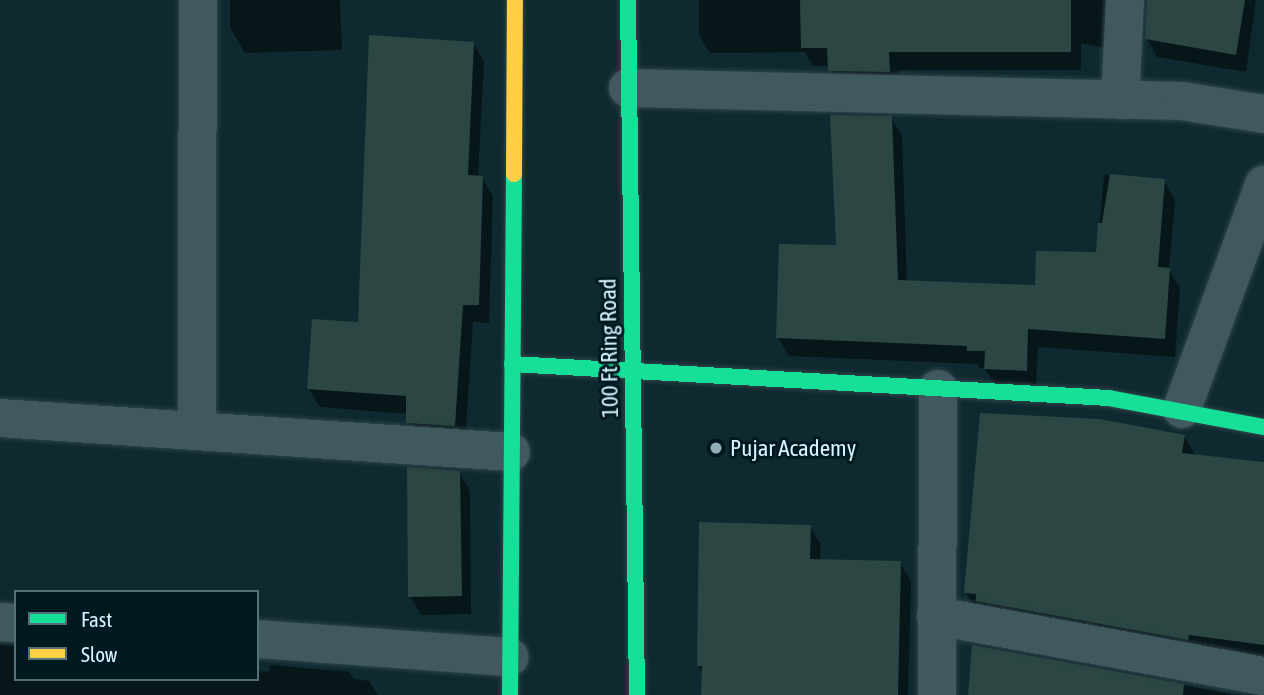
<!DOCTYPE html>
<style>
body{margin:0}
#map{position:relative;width:1264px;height:695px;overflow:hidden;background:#0e2a30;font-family:"Asap Condensed",sans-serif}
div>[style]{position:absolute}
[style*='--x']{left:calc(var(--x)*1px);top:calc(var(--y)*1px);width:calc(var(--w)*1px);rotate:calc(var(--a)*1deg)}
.shadow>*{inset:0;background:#0007}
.building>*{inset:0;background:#2b4643}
.roads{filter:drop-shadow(0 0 2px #304449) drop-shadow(0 0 2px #304449)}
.street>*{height:38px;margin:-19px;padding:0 19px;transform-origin:19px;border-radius:19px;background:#40595f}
.fast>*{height:16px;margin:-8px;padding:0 8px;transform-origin:8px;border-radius:8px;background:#16e098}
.slow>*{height:16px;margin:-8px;padding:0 8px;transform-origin:8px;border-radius:8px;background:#ffcf43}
.dots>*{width:19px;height:19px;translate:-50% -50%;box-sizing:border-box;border:4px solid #00181f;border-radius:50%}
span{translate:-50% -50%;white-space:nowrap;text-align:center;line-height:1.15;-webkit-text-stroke:6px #00181f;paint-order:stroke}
.street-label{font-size:23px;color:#d5f5ff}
.poi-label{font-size:23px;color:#d5f5ff}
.left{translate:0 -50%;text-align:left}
.legend{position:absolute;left:14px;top:590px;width:245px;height:91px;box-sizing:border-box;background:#00181f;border:2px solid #557079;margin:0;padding:9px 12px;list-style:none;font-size:21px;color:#d5f5ff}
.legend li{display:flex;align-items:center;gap:14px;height:35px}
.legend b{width:35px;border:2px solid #557079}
</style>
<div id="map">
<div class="shadow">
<div style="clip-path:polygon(230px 0,340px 0,342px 50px,245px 53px,230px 28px)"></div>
<div style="clip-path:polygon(699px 0,1124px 0,1111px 49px,1081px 43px,1081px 70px,899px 70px,900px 90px,840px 89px,830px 66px,813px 66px,805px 52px,710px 53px,699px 35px)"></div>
<div style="clip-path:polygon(1147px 0,1256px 0,1246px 72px,1157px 57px,1147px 38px)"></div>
<div style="clip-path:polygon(473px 43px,484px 62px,478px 177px,482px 178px,493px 196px,489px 323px,473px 322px,465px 444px,419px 441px,408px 423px,408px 414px,320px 407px,309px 389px,360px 324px)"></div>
<div style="clip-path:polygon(891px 118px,902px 136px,907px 283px,1037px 287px,1097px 254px,1104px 175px,1164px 181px,1175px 200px,1169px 269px,1180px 288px,1175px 357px,1038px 347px,1036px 389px,996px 387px,985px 369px,980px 368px,977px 364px,789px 356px,778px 338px,838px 247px)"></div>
<div style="clip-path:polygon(1184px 436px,1196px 456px,1264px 463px,1264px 671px,977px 612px,966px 593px)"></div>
<div style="clip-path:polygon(459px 472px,470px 491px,471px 614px,421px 615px,410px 596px)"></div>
<div style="clip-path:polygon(810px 527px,821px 545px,820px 561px,900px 563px,911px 581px,908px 695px,702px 695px,703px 674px,698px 665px)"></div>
<div style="clip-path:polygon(0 644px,16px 646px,16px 679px,257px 679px,257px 671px,269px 672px,270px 665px,349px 672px,354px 679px,369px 681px,378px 695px,0 695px)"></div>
<div style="clip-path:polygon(974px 647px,1237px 695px,969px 695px)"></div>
</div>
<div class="building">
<div style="clip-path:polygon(800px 0,1071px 0,1071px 52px,889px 52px,890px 72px,828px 71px,827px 48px,801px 48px)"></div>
<div style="clip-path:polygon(1147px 0,1245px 0,1236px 55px,1145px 39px)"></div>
<div style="clip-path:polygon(369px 35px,474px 42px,468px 175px,483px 176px,479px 305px,463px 305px,455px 426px,406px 423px,406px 396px,307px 389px,312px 319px,358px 322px)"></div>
<div style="clip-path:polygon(830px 115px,892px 116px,898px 280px,1035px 285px,1036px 251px,1096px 252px,1098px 223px,1102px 223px,1110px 174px,1165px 179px,1158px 267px,1170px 268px,1165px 339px,1028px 329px,1027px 371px,984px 369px,985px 351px,967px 351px,967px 346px,776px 338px,779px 244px,836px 245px)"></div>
<div style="clip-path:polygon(980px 413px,1099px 419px,1143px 427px,1185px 435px,1182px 453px,1264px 462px,1264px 645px,1189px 635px,1188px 640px,976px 601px,976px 594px,964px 593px)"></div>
<div style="clip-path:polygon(407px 467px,460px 471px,462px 596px,408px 597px)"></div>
<div style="clip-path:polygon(699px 522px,811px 525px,810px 559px,901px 561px,898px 695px,701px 695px,702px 666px,697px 666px)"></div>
<div style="clip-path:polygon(972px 645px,1184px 684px,1183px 695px,968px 695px)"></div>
</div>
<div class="roads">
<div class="street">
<div style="--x:628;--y:88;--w:554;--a:1.34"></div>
<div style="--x:1182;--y:101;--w:83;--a:9"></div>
<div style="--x:1120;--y:100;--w:100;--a:-87.1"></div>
<div style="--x:1182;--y:409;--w:239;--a:-69.9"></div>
<div style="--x:0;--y:418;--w:512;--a:3.81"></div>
<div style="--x:197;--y:431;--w:431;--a:-89.9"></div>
<div style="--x:936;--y:616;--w:333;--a:10.4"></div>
<div style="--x:0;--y:622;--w:16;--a:4"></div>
<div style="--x:257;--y:639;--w:253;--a:4.1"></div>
<div style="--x:937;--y:695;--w:306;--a:-89.8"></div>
</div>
<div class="fast">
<div style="--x:628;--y:0;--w:695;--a:89.26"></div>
<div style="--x:512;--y:364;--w:598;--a:3.26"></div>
<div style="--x:1109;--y:398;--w:158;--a:10.6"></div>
<div style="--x:510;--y:695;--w:521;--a:-89.56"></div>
</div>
<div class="slow">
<div style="--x:514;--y:174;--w:174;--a:-89.7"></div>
</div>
</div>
<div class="dots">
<div style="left:716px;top:448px;background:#8faeb7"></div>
</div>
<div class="street-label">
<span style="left:609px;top:348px;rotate:-91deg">100 Ft Ring Road</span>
</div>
<div class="poi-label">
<span class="left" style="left:730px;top:448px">Pujar Academy</span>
</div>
<ul class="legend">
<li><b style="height:9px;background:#16e098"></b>Fast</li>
<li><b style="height:9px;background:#ffcf43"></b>Slow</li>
</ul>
</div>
